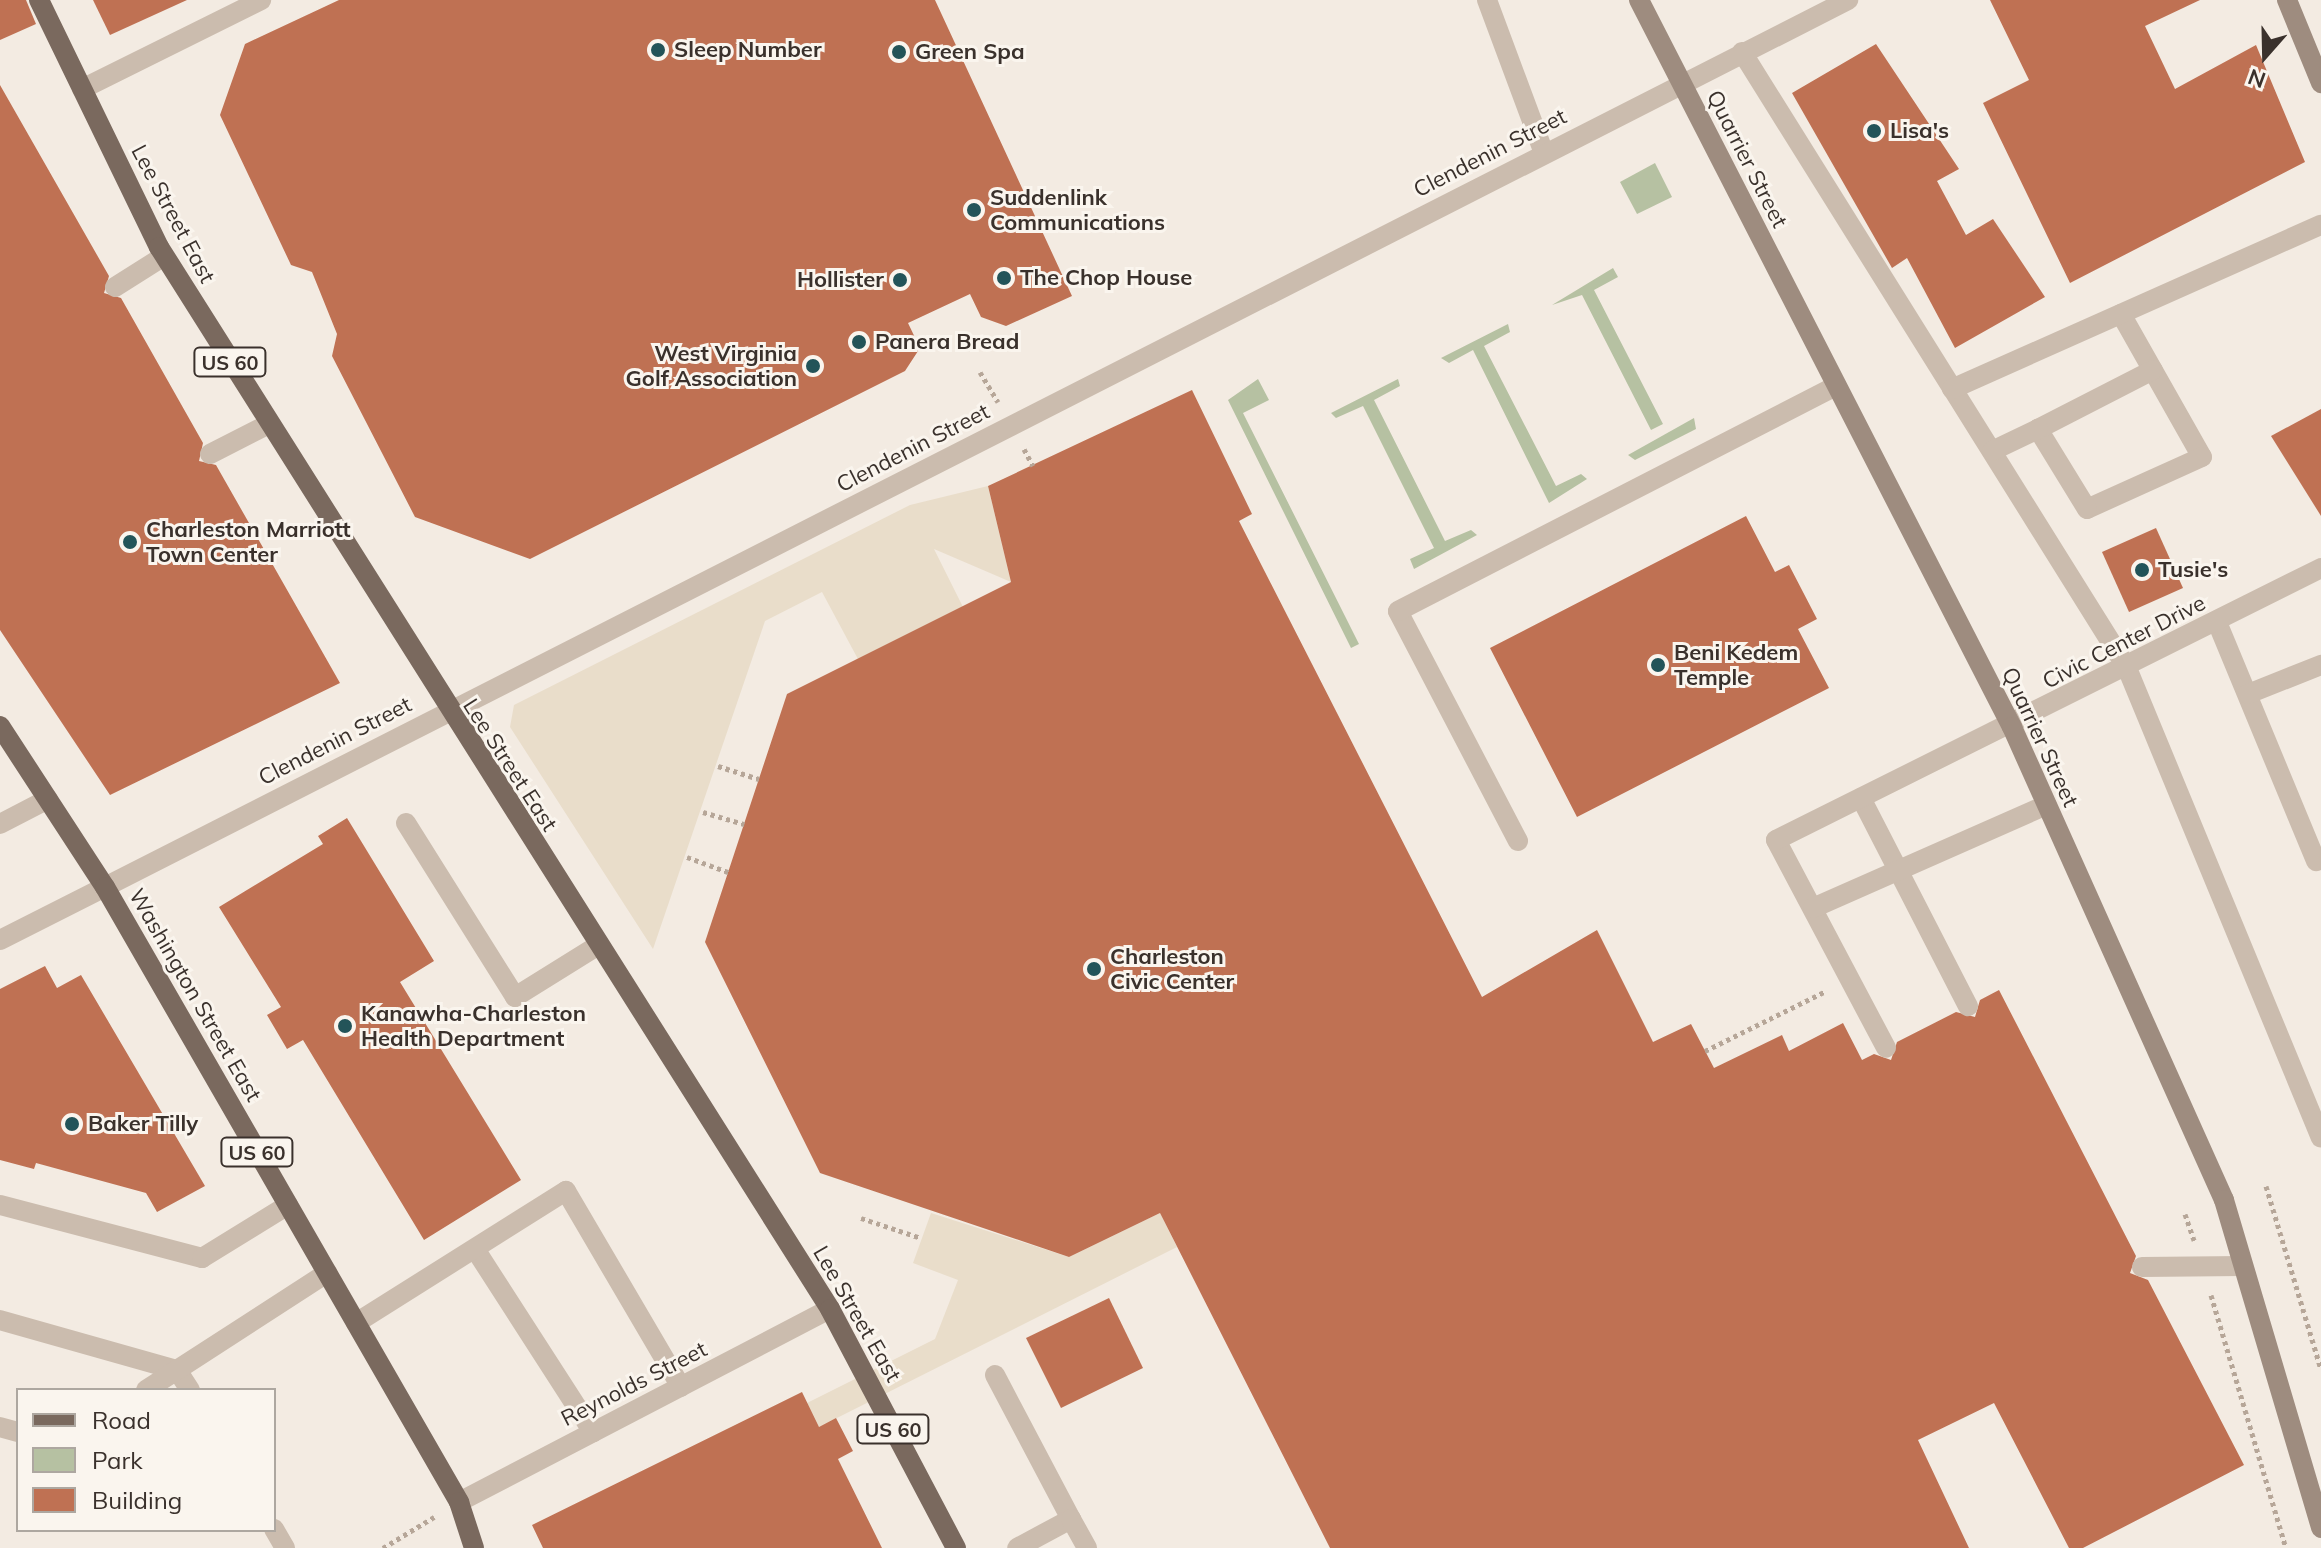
<!DOCTYPE html>
<style>
body{margin:0}
#map{position:relative;width:2321px;height:1548px;overflow:hidden;background:#f3ebe2;font-family:Mulish,sans-serif}
div>[style]{position:absolute}
[style*='--x']{left:calc(var(--x)*1px);top:calc(var(--y)*1px);width:calc(var(--w)*1px);rotate:calc(var(--a)*1deg)}
.green>*{inset:0;background:#b6c1a2}
.plaza>*{inset:0;background:#e9ddca}
.building>*{inset:0;background:#bf7153}
.path>*{height:5px;margin-top:-2.5px;transform-origin:0;background:repeating-linear-gradient(90deg,#b6a698 0 4px,transparent 0 8px)}
.service>*{height:20px;margin:-10px;padding:0 10px;transform-origin:10px;border-radius:10px;background:#cbbcae}
.minor>*{height:20px;margin:-10px;padding:0 10px;transform-origin:10px;border-radius:10px;background:#cbbcae}
.tertiary>*{height:20px;margin:-10px;padding:0 10px;transform-origin:10px;border-radius:10px;background:#cbbcae}
.secondary>*{height:20px;margin:-10px;padding:0 10px;transform-origin:10px;border-radius:10px;background:#9e8c7f}
.primary>*{height:20px;margin:-10px;padding:0 10px;transform-origin:10px;border-radius:10px;background:#7a695e}
.dots>*{width:22px;height:22px;translate:-50% -50%;box-sizing:border-box;border:4px solid #faf5ee;border-radius:50%}
span{translate:-50% -50%;white-space:nowrap;text-align:center;line-height:1.15;-webkit-text-stroke:6px #faf5ee;paint-order:stroke}
.shield-label span{padding:2px 6px;background:#faf5ee;border:2px solid;border-radius:6px;-webkit-text-stroke-width:0}
.shield-label{font-size:20px;color:#3a312c;font-weight:700}
.poi-label{font-size:22px;color:#3a312c;font-weight:700}
.left{translate:0 -50%;text-align:left}
.right{translate:-100% -50%;text-align:right}
.street-label{font-size:22px;color:#3a312c}
.legend{position:absolute;left:16px;top:1388px;width:260px;height:144px;box-sizing:border-box;background:#faf5ee;border:2px solid #ada7a0;margin:0;padding:10px 14px;list-style:none;font-size:24px;color:#3a312c}
.legend li{display:flex;align-items:center;gap:16px;height:40px}
.legend b{width:40px;border:2px solid #ada7a0}
.north{position:absolute;left:2225px;top:16px;width:80px;height:80px;-webkit-text-stroke:6px #faf5ee;paint-order:stroke;rotate:200deg;font-size:22px;font-weight:700;line-height:32px;text-align:center;color:#3a312c}
.north::after{content:'';display:block;margin:auto;width:28px;height:36px;background:#3a312c;clip-path:polygon(50% 0,100% 100%,50% 72%,0 100%)}
</style>
<div id="map">
<div class="green">
<div style="clip-path:polygon(1655px 163px,1672px 197px,1637px 214px,1620px 182px)"></div>
<div style="clip-path:polygon(1613px 268px,1618px 277px,1594px 290px,1663px 424px,1651px 430px,1582px 295px,1552px 305px)"></div>
<div style="clip-path:polygon(1508px 324px,1510px 332px,1484px 346px,1556px 486px,1581px 474px,1587px 479px,1549px 503px,1473px 350px,1449px 363px,1441px 358px)"></div>
<div style="clip-path:polygon(1258px 379px,1269px 400px,1243px 413px,1359px 644px,1351px 648px,1228px 400px)"></div>
<div style="clip-path:polygon(1398px 379px,1400px 386px,1374px 400px,1445px 541px,1471px 530px,1477px 535px,1414px 569px,1410px 559px,1434px 548px,1363px 406px,1336px 418px,1331px 413px)"></div>
<div style="clip-path:polygon(1694px 418px,1696px 429px,1635px 460px,1628px 455px)"></div>
</div>
<div class="plaza">
<div style="clip-path:polygon(988px 486px,1011px 582px,934px 549px,963px 607px,859px 661px,822px 592px,765px 621px,653px 949px,510px 727px,514px 705px,910px 505px)"></div>
<div style="clip-path:polygon(931px 1213px,1069px 1257px,1160px 1213px,1177px 1247px,819px 1427px,807px 1403px,935px 1339px,958px 1280px,913px 1263px)"></div>
</div>
<div class="building">
<div style="clip-path:polygon(0 0,26px 0,36px 24px,0 40px)"></div>
<div style="clip-path:polygon(93px 0,187px 0,110px 35px)"></div>
<div style="clip-path:polygon(339px 0,935px 0,1072px 296px,1006px 326px,981px 317px,970px 294px,908px 323px,920px 348px,905px 371px,530px 559px,415px 517px,332px 356px,337px 334px,312px 272px,291px 265px,220px 115px,245px 44px)"></div>
<div style="clip-path:polygon(1990px 0,2200px 0,2145px 26px,2175px 89px,2256px 45px,2305px 162px,2070px 283px,1983px 103px,2029px 80px)"></div>
<div style="clip-path:polygon(1876px 44px,1959px 169px,1937px 181px,1966px 235px,1993px 219px,2045px 297px,1955px 348px,1907px 258px,1892px 268px,1792px 93px)"></div>
<div style="clip-path:polygon(0 85px,109px 276px,104px 293px,121px 298px,203px 443px,199px 461px,216px 465px,340px 683px,110px 795px,0 630px)"></div>
<div style="clip-path:polygon(1192px 390px,1252px 514px,1239px 521px,1482px 997px,1597px 930px,1653px 1042px,1691px 1024px,1714px 1068px,1782px 1035px,1789px 1051px,1843px 1023px,1862px 1060px,1874px 1054px,1891px 1060px,1897px 1042px,1956px 1012px,1975px 1017px,1980px 1000px,1999px 990px,2136px 1256px,2130px 1273px,2148px 1280px,2244px 1465px,2083px 1548px,2069px 1548px,1994px 1403px,1918px 1440px,1969px 1548px,1330px 1548px,1160px 1213px,1069px 1257px,820px 1173px,705px 942px,787px 694px,1011px 582px,988px 486px)"></div>
<div style="clip-path:polygon(2321px 409px,2321px 516px,2271px 436px)"></div>
<div style="clip-path:polygon(1746px 516px,1775px 572px,1789px 565px,1817px 619px,1798px 629px,1829px 688px,1577px 817px,1490px 648px)"></div>
<div style="clip-path:polygon(2156px 528px,2183px 588px,2129px 612px,2102px 552px)"></div>
<div style="clip-path:polygon(347px 818px,434px 961px,400px 982px,521px 1180px,424px 1240px,303px 1040px,287px 1049px,267px 1015px,281px 1007px,219px 907px,323px 844px,318px 836px)"></div>
<div style="clip-path:polygon(45px 966px,57px 988px,81px 975px,205px 1186px,157px 1212px,146px 1193px,36px 1163px,34px 1169px,0 1160px,0 989px)"></div>
<div style="clip-path:polygon(1109px 1298px,1143px 1368px,1061px 1408px,1026px 1338px)"></div>
<div style="clip-path:polygon(802px 1392px,819px 1427px,836px 1418px,853px 1451px,838px 1459px,882px 1548px,543px 1548px,532px 1525px)"></div>
</div>
<div class="path">
<div style="--x:980;--y:372;--w:35;--a:59"></div>
<div style="--x:1024;--y:449;--w:19;--a:62"></div>
<div style="--x:718;--y:766;--w:43;--a:17.6"></div>
<div style="--x:703;--y:812;--w:43;--a:16.3"></div>
<div style="--x:687;--y:857;--w:44;--a:20.1"></div>
<div style="--x:1705;--y:1051;--w:135;--a:-26.4"></div>
<div style="--x:2266;--y:1186;--w:191;--a:73.3"></div>
<div style="--x:2185;--y:1214;--w:28;--a:71"></div>
<div style="--x:861;--y:1218;--w:63;--a:18.4"></div>
<div style="--x:2211;--y:1295;--w:264;--a:73.5"></div>
<div style="--x:383;--y:1548;--w:60;--a:-31.3"></div>
</div>
<div class="service">
<div style="--x:1487;--y:0;--w:163;--a:69.6"></div>
<div style="--x:1742;--y:52;--w:726;--a:57.99"></div>
<div style="--x:2127;--y:668;--w:508;--a:67.57"></div>
<div style="--x:82;--y:89;--w:200;--a:-26.4"></div>
<div style="--x:115;--y:287;--w:58;--a:-32.3"></div>
<div style="--x:2121;--y:314;--w:164;--a:60.5"></div>
<div style="--x:2202;--y:457;--w:126;--a:155.7"></div>
<div style="--x:2087;--y:509;--w:94;--a:-121.5"></div>
<div style="--x:2038;--y:429;--w:129;--a:-27.2"></div>
<div style="--x:1952;--y:389;--w:404;--a:-24"></div>
<div style="--x:1992;--y:451;--w:51;--a:-25.6"></div>
<div style="--x:210;--y:454;--w:66;--a:-27"></div>
<div style="--x:2217;--y:622;--w:259;--a:67.5"></div>
<div style="--x:2248;--y:694;--w:79;--a:-21.7"></div>
<div style="--x:1861;--y:798;--w:234;--a:62.8"></div>
<div style="--x:406;--y:823;--w:205;--a:57.9"></div>
<div style="--x:515;--y:997;--w:97;--a:-31.9"></div>
<div style="--x:0;--y:824;--w:54;--a:-27.5"></div>
<div style="--x:1776;--y:840;--w:235;--a:62.1"></div>
<div style="--x:1518;--y:841;--w:259;--a:-117.6"></div>
<div style="--x:1398;--y:611;--w:492;--a:-27.2"></div>
<div style="--x:1813;--y:908;--w:255;--a:-23.8"></div>
<div style="--x:0;--y:1205;--w:209;--a:14.7"></div>
<div style="--x:202;--y:1258;--w:101;--a:-31.6"></div>
<div style="--x:475;--y:1249;--w:218;--a:57.2"></div>
<div style="--x:2142;--y:1267;--w:100;--a:-0.6"></div>
<div style="--x:0;--y:1320;--w:184;--a:15.8"></div>
<div style="--x:177;--y:1370;--w:24;--a:57"></div>
<div style="--x:356;--y:1323;--w:248;--a:-32.2"></div>
<div style="--x:566;--y:1191;--w:227;--a:59.6"></div>
<div style="--x:995;--y:1375;--w:163;--a:62.2"></div>
<div style="--x:1071;--y:1519;--w:61;--a:151.8"></div>
<div style="--x:146;--y:1390;--w:216;--a:-32.9"></div>
<div style="--x:0;--y:1427;--w:19;--a:16"></div>
<div style="--x:1071;--y:1519;--w:33;--a:61"></div>
<div style="--x:274;--y:1529;--w:22;--a:60"></div>
</div>
<div class="minor">
<div style="--x:1776;--y:840;--w:609;--a:-26.52"></div>
<div style="--x:0;--y:940;--w:118;--a:-26.8"></div>
<div style="--x:459;--y:1502;--w:418;--a:-27.5"></div>
</div>
<div class="tertiary">
<div style="--x:105;--y:887;--w:1956;--a:-26.97"></div>
</div>
<div class="secondary">
<div style="--x:1639;--y:0;--w:817;--a:62.84"></div>
<div style="--x:2012;--y:727;--w:518;--a:65.86"></div>
<div style="--x:2224;--y:1200;--w:342;--a:73.5"></div>
<div style="--x:2287;--y:0;--w:90;--a:67.7"></div>
</div>
<div class="primary">
<div style="--x:39;--y:0;--w:275;--a:64.1"></div>
<div style="--x:159;--y:247;--w:1256;--a:57.71"></div>
<div style="--x:830;--y:1309;--w:270;--a:62.2"></div>
<div style="--x:0;--y:726;--w:192;--a:56.9"></div>
<div style="--x:105;--y:887;--w:710;--a:60.07"></div>
<div style="--x:459;--y:1502;--w:48;--a:71.9"></div>
</div>
<div class="dots">
<div style="left:658px;top:50px;background:#235459"></div>
<div style="left:899px;top:52px;background:#235459"></div>
<div style="left:1874px;top:131px;background:#235459"></div>
<div style="left:974px;top:210px;background:#235459"></div>
<div style="left:1004px;top:278px;background:#235459"></div>
<div style="left:900px;top:280px;background:#235459"></div>
<div style="left:859px;top:342px;background:#235459"></div>
<div style="left:813px;top:366px;background:#235459"></div>
<div style="left:130px;top:542px;background:#235459"></div>
<div style="left:2142px;top:570px;background:#235459"></div>
<div style="left:1658px;top:665px;background:#235459"></div>
<div style="left:1094px;top:969px;background:#235459"></div>
<div style="left:345px;top:1026px;background:#235459"></div>
<div style="left:72px;top:1124px;background:#235459"></div>
</div>
<div class="shield-label">
<span style="left:230px;top:362px">US 60</span>
<span style="left:257px;top:1152px">US 60</span>
<span style="left:893px;top:1429px">US 60</span>
</div>
<div class="poi-label">
<span class="left" style="left:674px;top:50px">Sleep Number</span>
<span class="left" style="left:915px;top:52px">Green Spa</span>
<span class="left" style="left:1890px;top:131px">Lisa's</span>
<span class="left" style="left:990px;top:210px">Suddenlink<br>Communications</span>
<span class="left" style="left:1020px;top:278px">The Chop House</span>
<span class="right" style="left:884px;top:280px">Hollister</span>
<span class="left" style="left:875px;top:342px">Panera Bread</span>
<span class="right" style="left:797px;top:366px">West Virginia<br>Golf Association</span>
<span class="left" style="left:146px;top:542px">Charleston Marriott<br>Town Center</span>
<span class="left" style="left:2158px;top:570px">Tusie's</span>
<span class="left" style="left:1674px;top:665px">Beni Kedem<br>Temple</span>
<span class="left" style="left:1110px;top:969px">Charleston<br>Civic Center</span>
<span class="left" style="left:361px;top:1026px">Kanawha-Charleston<br>Health Department</span>
<span class="left" style="left:88px;top:1124px">Baker Tilly</span>
</div>
<div class="street-label">
<span style="left:1490px;top:153px;rotate:-27deg">Clendenin Street</span>
<span style="left:1747px;top:159px;rotate:63deg">Quarrier Street</span>
<span style="left:173px;top:214px;rotate:62deg">Lee Street East</span>
<span style="left:913px;top:448px;rotate:-27deg">Clendenin Street</span>
<span style="left:2124px;top:642px;rotate:-27deg">Civic Center Drive</span>
<span style="left:2040px;top:737px;rotate:65deg">Quarrier Street</span>
<span style="left:335px;top:741px;rotate:-27deg">Clendenin Street</span>
<span style="left:510px;top:765px;rotate:57deg">Lee Street East</span>
<span style="left:195px;top:995px;rotate:60deg">Washington Street East</span>
<span style="left:857px;top:1314px;rotate:60deg">Lee Street East</span>
<span style="left:634px;top:1384px;rotate:-27deg">Reynolds Street</span>
</div>
<ul class="legend">
<li><b style="height:10px;background:#7a695e"></b>Road</li>
<li><b style="height:22px;background:#b6c1a2"></b>Park</li>
<li><b style="height:22px;background:#bf7153"></b>Building</li>
</ul>
<div class="north">N</div>
</div>
